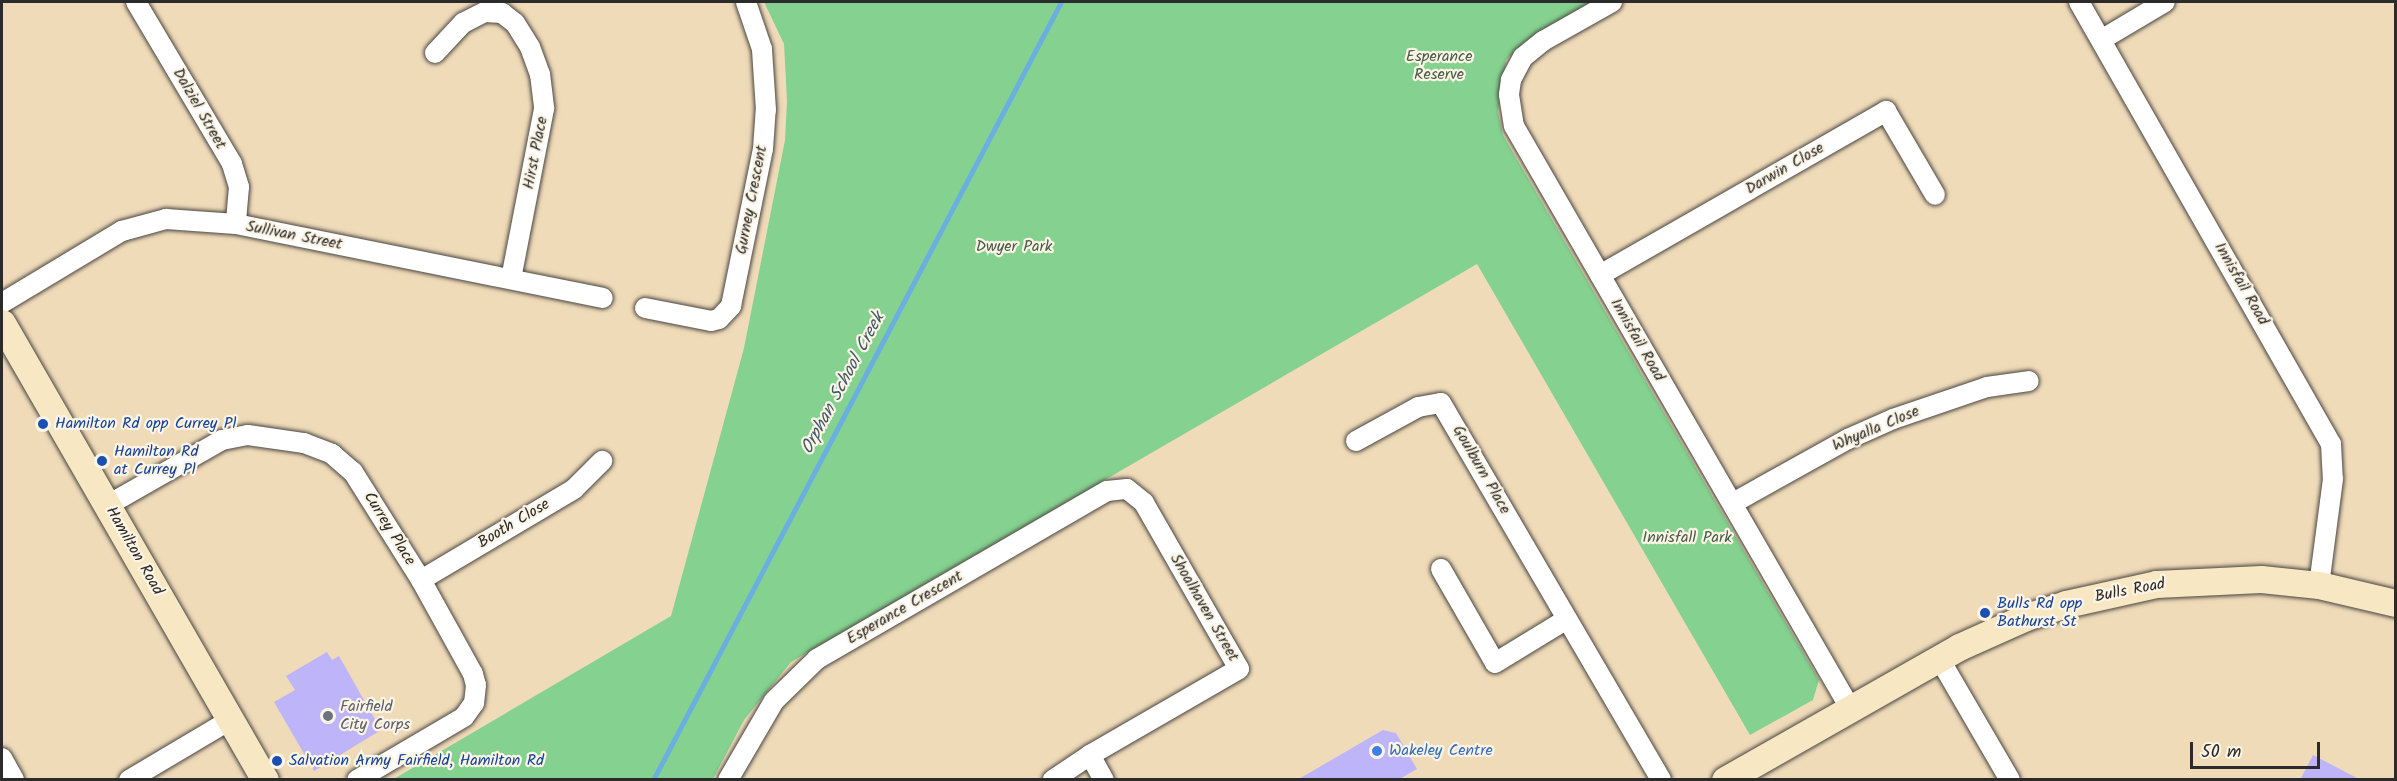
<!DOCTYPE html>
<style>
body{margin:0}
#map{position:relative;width:2397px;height:781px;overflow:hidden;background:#f0dbb9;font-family:Kalam,sans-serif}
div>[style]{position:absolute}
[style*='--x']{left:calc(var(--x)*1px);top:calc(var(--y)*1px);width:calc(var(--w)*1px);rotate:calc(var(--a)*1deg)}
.green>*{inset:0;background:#85d290}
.stream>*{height:5px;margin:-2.5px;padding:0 2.5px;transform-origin:2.5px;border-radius:2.5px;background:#6bafe0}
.building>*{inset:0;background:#beb4fa}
.roads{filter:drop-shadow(0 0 2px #494540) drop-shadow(0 0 2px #494540)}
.street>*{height:20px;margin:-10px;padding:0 10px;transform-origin:10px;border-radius:10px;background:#fff}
.secondary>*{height:27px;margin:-13.5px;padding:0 13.5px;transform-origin:13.5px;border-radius:13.5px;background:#f7e8c3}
.dots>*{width:16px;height:16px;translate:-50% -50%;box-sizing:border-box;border:3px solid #fcf5e5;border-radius:50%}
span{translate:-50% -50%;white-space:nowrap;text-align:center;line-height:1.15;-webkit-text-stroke:4.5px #fcf5e5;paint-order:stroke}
.park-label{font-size:16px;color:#465d49}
.street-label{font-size:16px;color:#2b2b2b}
.transit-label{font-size:16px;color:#164399}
.left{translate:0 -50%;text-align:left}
.worship-label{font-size:16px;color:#5b616d}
.shop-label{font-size:16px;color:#366cbe}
.water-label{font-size:18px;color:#41596a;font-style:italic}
.frame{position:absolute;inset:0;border:3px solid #2b2b2b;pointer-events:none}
.scale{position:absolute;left:2190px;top:742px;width:130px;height:27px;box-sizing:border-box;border:3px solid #2b2b2b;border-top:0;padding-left:8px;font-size:18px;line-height:21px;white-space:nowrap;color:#2b2b2b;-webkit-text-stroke:4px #fcf5e5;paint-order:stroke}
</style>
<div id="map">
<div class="green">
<div style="clip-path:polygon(764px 2px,1592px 2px,1527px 40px,1506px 60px,1498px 112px,1503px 135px,1819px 680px,1813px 700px,1750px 735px,1477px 264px,791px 662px,744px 720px,713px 779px,392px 780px,671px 616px,744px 348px,785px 140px,787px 101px,784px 44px)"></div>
</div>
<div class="stream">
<div style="--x:653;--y:780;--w:878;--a:-62.33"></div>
</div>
<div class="building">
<div style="clip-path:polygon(327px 652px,332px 660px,339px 656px,381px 730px,314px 771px,274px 702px,295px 690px,286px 676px)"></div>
<div style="clip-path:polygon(1383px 730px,1396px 733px,1417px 769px,1398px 780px,1297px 780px)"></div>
<div style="clip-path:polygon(2313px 755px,2357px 778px,2356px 780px,2300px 780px)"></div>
</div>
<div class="roads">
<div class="street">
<div style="--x:136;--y:2;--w:188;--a:59.3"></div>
<div style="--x:232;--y:164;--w:24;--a:73"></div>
<div style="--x:239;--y:187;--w:37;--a:95"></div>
<div style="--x:1612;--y:2;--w:79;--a:150.5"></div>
<div style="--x:1543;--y:41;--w:26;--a:141"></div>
<div style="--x:1523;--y:57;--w:26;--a:118"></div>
<div style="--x:1511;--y:80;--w:15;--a:98"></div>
<div style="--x:1509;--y:95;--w:31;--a:81"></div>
<div style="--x:1514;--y:126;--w:672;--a:60"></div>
<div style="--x:2079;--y:2;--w:509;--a:60.31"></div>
<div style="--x:2331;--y:444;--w:35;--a:87"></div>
<div style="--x:2333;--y:479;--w:107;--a:97.5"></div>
<div style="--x:2101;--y:40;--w:74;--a:-30.7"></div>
<div style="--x:435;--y:53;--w:41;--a:-47"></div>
<div style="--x:463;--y:23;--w:25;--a:-27"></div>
<div style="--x:485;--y:12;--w:17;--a:3"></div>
<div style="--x:502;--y:13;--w:16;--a:38"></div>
<div style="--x:515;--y:23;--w:28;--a:58"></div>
<div style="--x:530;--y:47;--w:29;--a:70"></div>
<div style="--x:540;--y:74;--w:35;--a:83"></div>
<div style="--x:544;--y:109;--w:173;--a:101"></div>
<div style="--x:1600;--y:275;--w:330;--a:-29.8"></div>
<div style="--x:1886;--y:111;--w:97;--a:59.7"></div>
<div style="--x:2;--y:303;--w:140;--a:-31"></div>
<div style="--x:122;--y:231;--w:46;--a:-15.3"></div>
<div style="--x:166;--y:219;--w:70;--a:4.1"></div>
<div style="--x:236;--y:224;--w:374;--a:11.4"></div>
<div style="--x:645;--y:308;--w:67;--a:11.1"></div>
<div style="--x:711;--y:321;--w:8;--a:-14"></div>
<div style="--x:719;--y:319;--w:18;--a:-47"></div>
<div style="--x:731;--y:306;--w:160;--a:-78.5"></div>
<div style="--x:763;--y:149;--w:39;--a:-86"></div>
<div style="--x:766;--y:110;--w:61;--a:-93.8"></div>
<div style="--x:762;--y:49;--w:50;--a:-108.8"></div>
<div style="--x:1356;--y:441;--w:71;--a:-28.7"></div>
<div style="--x:1418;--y:407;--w:23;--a:-10"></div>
<div style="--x:1441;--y:403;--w:436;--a:59.7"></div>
<div style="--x:1733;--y:503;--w:132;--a:-29.1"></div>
<div style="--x:1848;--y:439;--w:49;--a:-24"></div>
<div style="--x:1893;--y:419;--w:99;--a:-18.8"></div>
<div style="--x:1987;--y:387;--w:42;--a:-8.1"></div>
<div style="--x:108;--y:505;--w:131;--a:-29.7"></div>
<div style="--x:222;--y:440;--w:26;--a:-11"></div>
<div style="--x:248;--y:435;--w:57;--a:8.1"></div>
<div style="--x:304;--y:443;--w:30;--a:21"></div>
<div style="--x:332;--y:454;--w:28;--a:41"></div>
<div style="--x:353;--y:472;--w:128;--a:57.8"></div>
<div style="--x:421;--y:580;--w:107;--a:61"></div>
<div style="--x:473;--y:674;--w:11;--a:75"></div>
<div style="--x:476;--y:685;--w:18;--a:96"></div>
<div style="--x:474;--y:703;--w:17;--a:126"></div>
<div style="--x:464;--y:717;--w:124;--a:149.5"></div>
<div style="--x:1441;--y:569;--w:108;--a:60.1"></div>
<div style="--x:1495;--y:663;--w:84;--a:-31.4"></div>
<div style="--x:421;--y:580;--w:178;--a:-30.7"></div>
<div style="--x:574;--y:489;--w:40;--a:-45"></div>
<div style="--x:1939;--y:658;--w:141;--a:59.8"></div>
<div style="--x:1090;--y:755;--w:29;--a:61"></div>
<div style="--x:2;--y:758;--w:25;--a:61"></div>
<div style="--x:129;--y:780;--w:117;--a:-30.7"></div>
<div style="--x:728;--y:780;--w:91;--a:-59.8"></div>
<div style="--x:774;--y:701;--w:60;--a:-44.3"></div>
<div style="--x:817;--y:659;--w:335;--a:-30.1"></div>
<div style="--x:1107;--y:491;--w:20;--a:-6"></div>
<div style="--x:1127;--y:489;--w:22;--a:39"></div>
<div style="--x:1144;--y:503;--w:191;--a:60.2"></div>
<div style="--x:1239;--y:669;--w:172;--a:150"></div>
<div style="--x:1090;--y:755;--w:45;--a:146"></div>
</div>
<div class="secondary">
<div style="--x:2;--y:323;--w:527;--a:60.08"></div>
<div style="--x:1725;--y:780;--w:269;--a:-29.6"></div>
<div style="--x:1959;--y:647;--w:73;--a:-24.1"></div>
<div style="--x:2026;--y:617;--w:42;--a:-18"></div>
<div style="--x:2066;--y:604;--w:92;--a:-12.5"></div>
<div style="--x:2156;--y:584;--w:105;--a:-2.7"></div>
<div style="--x:2261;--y:579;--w:58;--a:5.9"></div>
<div style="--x:2319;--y:585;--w:79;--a:13.2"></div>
</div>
</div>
<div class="dots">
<div style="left:43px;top:424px;background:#1a4fb4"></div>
<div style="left:102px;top:461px;background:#1a4fb4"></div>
<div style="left:1985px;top:613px;background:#1a4fb4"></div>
<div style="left:328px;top:716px;background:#6b7280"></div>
<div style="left:1377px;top:751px;background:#3f7fe0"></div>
<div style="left:277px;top:761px;background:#1a4fb4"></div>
</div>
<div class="park-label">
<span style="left:1439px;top:66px">Esperance<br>Reserve</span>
<span style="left:1014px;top:247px">Dwyer Park</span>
<span style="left:1687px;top:538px">Innisfall Park</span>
</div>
<div class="street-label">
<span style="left:199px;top:109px;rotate:60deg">Dalziel Street</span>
<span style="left:536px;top:153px;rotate:-79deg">Hirst Place</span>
<span style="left:1785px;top:169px;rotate:-30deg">Darwin Close</span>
<span style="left:752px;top:200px;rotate:-79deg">Gurney Crescent</span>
<span style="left:294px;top:236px;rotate:11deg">Sullivan Street</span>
<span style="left:2241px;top:284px;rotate:60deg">Innisfail Road</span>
<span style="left:1637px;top:340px;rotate:60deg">Innisfail Road</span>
<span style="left:1876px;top:429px;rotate:-23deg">Whyalla Close</span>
<span style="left:1481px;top:470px;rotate:60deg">Goulburn Place</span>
<span style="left:514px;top:524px;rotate:-31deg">Booth Close</span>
<span style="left:389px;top:529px;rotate:58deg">Currey Place</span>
<span style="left:134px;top:551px;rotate:60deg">Hamilton Road</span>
<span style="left:2130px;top:591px;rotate:-11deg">Bulls Road</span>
<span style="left:905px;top:608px;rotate:-30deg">Esperance Crescent</span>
<span style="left:1204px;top:608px;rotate:60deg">Shoalhaven Street</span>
</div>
<div class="transit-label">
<span class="left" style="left:55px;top:424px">Hamilton Rd opp Currey Pl</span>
<span class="left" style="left:114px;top:461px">Hamilton Rd<br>at Currey Pl</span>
<span class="left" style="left:1997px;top:613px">Bulls Rd opp<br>Bathurst St</span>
<span class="left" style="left:289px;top:761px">Salvation Army Fairfield, Hamilton Rd</span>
</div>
<div class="worship-label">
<span class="left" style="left:340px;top:716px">Fairfield<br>City Corps</span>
</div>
<div class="shop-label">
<span class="left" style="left:1389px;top:751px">Wakeley Centre</span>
</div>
<div class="water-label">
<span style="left:844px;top:384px;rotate:-62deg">Orphan School Creek</span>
</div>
<div class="frame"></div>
<div class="scale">50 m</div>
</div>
